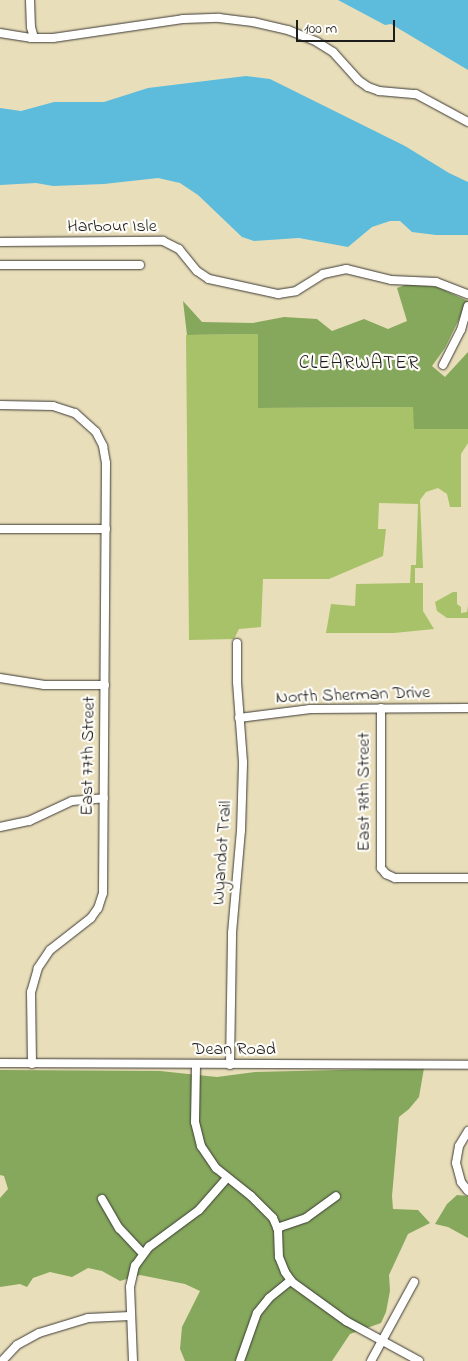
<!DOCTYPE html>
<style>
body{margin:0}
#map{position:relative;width:468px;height:1361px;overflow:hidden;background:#e9deba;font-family:"Indie Flower",sans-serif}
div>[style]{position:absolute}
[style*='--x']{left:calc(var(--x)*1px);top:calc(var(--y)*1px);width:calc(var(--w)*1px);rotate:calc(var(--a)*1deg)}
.green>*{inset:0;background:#a7c268}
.forest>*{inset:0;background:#85a85c}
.water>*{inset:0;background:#5dbcdc}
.roads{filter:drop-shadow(0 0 1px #3b3934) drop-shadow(0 0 1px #3b3934)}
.minor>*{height:8px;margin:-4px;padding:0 4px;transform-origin:4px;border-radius:4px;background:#fff}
span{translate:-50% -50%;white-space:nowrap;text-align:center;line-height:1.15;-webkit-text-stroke:4.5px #fdfcf7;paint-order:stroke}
.street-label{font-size:18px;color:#1c1c1c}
.neighbourhood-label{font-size:19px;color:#1c1c1c;letter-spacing:1px}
.scale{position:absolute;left:296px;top:20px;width:99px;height:22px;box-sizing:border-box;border:2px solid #1c1c1c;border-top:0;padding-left:6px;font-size:15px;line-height:18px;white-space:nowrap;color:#1c1c1c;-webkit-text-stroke:4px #fdfcf7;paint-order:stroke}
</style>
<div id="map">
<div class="green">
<div style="clip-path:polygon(258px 334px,259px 408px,413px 407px,468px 429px,468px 443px,461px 454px,461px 507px,450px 507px,447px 494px,438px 488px,426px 492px,420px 500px,423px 568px,415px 568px,415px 583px,423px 583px,423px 611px,434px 629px,394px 633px,326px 633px,331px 604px,355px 606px,356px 584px,410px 583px,411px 565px,416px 565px,418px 504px,379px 503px,378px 529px,386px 529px,383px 556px,329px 579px,263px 579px,261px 627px,239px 629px,234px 639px,189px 640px,186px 335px)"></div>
<div style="clip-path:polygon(453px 592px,457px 592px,457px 604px,461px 607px,461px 613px,467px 612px,468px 606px,468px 618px,447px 618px,437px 611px,435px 602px)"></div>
</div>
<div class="forest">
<div style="clip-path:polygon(408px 284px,437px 287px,468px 301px,445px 348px,432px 366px,445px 377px,468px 352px,468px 429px,414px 429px,413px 407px,258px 408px,258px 334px,187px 335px,183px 301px,202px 322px,253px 323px,284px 317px,317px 319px,332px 331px,364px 319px,388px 329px,407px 321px,397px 288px)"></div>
<div style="clip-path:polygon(424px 1068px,419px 1097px,409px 1109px,399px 1117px,392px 1196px,393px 1209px,418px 1210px,430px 1223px,408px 1234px,389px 1275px,390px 1291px,386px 1312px,381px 1323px,350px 1334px,332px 1361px,185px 1361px,180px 1349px,182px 1327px,200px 1291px,185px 1284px,140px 1275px,120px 1281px,102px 1271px,88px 1268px,72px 1277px,50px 1272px,33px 1278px,27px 1287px,20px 1284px,0 1287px,0 1198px,8px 1189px,4px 1176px,0 1175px,0 1070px,160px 1071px,217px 1077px,255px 1072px)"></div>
<div style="clip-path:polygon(457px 1195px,468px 1196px,468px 1238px,448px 1227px,435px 1224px,447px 1204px)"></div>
</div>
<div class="water">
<div style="clip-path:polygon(338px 0,468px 0,468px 70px,391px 24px,385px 25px)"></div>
<div style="clip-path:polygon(246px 76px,270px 79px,405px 146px,449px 173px,468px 182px,468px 235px,436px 235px,412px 232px,400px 221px,390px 221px,372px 227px,348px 247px,299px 238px,254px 241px,242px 237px,198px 195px,180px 183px,158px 178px,104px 184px,53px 186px,36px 183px,0 185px,0 108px,21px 111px,54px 102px,104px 102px,148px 88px)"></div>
</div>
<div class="roads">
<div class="minor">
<div style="--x:30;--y:0;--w:27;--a:88"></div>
<div style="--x:31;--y:27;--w:11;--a:75"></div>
<div style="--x:0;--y:33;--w:31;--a:9"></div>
<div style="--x:31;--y:38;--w:22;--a:0"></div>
<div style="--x:53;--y:38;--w:131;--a:-8.3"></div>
<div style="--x:183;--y:19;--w:36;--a:-2"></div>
<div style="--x:219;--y:18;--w:34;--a:7"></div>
<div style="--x:253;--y:22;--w:36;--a:13"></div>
<div style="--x:288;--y:30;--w:31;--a:22"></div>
<div style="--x:317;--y:42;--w:19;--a:32"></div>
<div style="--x:333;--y:52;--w:38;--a:48"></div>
<div style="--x:358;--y:80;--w:12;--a:35"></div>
<div style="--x:368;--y:87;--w:12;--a:20"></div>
<div style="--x:379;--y:91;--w:37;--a:5"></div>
<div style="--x:416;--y:94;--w:59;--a:28.3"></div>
<div style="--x:0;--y:242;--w:163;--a:-0.4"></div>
<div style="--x:163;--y:241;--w:18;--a:27"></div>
<div style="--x:179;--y:249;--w:28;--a:51"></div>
<div style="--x:197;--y:271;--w:14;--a:34"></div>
<div style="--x:209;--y:279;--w:71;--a:12.3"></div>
<div style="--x:278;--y:294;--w:18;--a:-9"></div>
<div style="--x:296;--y:291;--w:32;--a:-32"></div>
<div style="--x:323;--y:274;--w:24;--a:-12"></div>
<div style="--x:346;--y:269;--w:46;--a:13.7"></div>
<div style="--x:391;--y:280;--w:45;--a:2.5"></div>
<div style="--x:436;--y:282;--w:34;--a:21"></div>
<div style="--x:0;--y:265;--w:140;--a:0"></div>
<div style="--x:443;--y:365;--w:39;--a:-63"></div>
<div style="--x:461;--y:330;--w:25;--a:-74"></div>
<div style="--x:0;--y:405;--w:53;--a:1.1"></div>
<div style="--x:53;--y:406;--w:23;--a:18"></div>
<div style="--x:75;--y:413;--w:28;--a:42"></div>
<div style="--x:96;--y:432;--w:16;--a:63"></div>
<div style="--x:103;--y:446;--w:17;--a:80"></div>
<div style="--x:106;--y:463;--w:430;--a:90.4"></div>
<div style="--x:103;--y:893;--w:16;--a:108"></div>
<div style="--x:98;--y:908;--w:12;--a:125"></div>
<div style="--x:91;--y:918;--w:52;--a:142"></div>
<div style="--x:50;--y:950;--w:22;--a:124"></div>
<div style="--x:38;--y:968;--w:25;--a:106"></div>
<div style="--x:31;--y:992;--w:72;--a:89.2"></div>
<div style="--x:0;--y:529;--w:106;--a:0"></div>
<div style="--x:0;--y:678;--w:45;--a:9"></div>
<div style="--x:44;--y:685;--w:61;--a:0"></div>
<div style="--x:381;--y:708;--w:160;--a:90"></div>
<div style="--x:381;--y:868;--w:8;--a:50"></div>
<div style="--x:386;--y:874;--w:10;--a:24"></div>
<div style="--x:395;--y:878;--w:73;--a:0"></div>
<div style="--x:239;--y:718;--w:72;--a:-7.2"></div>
<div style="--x:310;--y:709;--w:158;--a:-0.4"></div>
<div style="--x:0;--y:827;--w:30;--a:-12"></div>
<div style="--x:29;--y:821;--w:47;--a:-24.9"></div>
<div style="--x:72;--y:801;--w:32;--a:-5"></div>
<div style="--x:0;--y:1063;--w:468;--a:0.2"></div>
<div style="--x:196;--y:1065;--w:57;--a:91"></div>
<div style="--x:195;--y:1122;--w:25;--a:76"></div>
<div style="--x:201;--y:1146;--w:27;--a:56"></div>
<div style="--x:216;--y:1168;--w:45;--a:38.7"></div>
<div style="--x:251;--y:1196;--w:31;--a:45"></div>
<div style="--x:273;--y:1218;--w:13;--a:67"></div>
<div style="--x:278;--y:1230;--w:27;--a:88"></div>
<div style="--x:279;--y:1257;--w:16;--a:68"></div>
<div style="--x:285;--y:1272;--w:12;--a:55"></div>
<div style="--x:292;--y:1282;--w:67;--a:35.8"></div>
<div style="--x:346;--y:1321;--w:83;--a:28.7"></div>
<div style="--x:230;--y:1065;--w:132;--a:-89.1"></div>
<div style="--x:232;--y:933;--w:102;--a:-85"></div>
<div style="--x:241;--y:831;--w:69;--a:-88.3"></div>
<div style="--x:243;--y:762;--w:80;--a:-94.3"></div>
<div style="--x:237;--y:682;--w:39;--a:-90"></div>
<div style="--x:468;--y:1131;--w:17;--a:121"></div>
<div style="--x:459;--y:1146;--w:17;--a:100"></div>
<div style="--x:456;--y:1163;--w:20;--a:75"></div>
<div style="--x:461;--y:1182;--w:11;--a:52"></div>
<div style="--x:102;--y:1199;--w:34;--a:60"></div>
<div style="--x:119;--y:1228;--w:35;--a:47"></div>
<div style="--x:277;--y:1228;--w:31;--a:-19"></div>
<div style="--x:306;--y:1218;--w:37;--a:-36"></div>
<div style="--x:2;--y:1361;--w:22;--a:-47"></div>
<div style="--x:17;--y:1345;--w:25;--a:-29"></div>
<div style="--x:39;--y:1333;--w:51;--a:-17"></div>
<div style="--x:88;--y:1318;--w:42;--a:-2.7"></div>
<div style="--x:133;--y:1361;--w:74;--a:-92.3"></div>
<div style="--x:130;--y:1287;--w:22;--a:-77"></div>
<div style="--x:135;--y:1266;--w:24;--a:-54"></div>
<div style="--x:149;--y:1247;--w:62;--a:-36.5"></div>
<div style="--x:199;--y:1210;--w:43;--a:-48.8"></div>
<div style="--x:240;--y:1361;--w:51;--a:-70.5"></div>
<div style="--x:257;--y:1313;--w:19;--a:-51"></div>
<div style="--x:269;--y:1298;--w:28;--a:-39"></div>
<div style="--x:371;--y:1361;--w:90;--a:-61.4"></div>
</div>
</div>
<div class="street-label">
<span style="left:112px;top:227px">Harbour Isle</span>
<span style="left:353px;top:696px;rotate:-2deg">North Sherman Drive</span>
<span style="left:89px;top:756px;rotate:-89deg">East 77th Street</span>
<span style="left:365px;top:792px;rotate:-90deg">East 78th Street</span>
<span style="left:223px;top:853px;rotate:-86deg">Wyandot Trail</span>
<span style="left:234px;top:1050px">Dean Road</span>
</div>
<div class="neighbourhood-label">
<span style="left:359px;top:364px">CLEARWATER</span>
</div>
<div class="scale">100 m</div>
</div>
